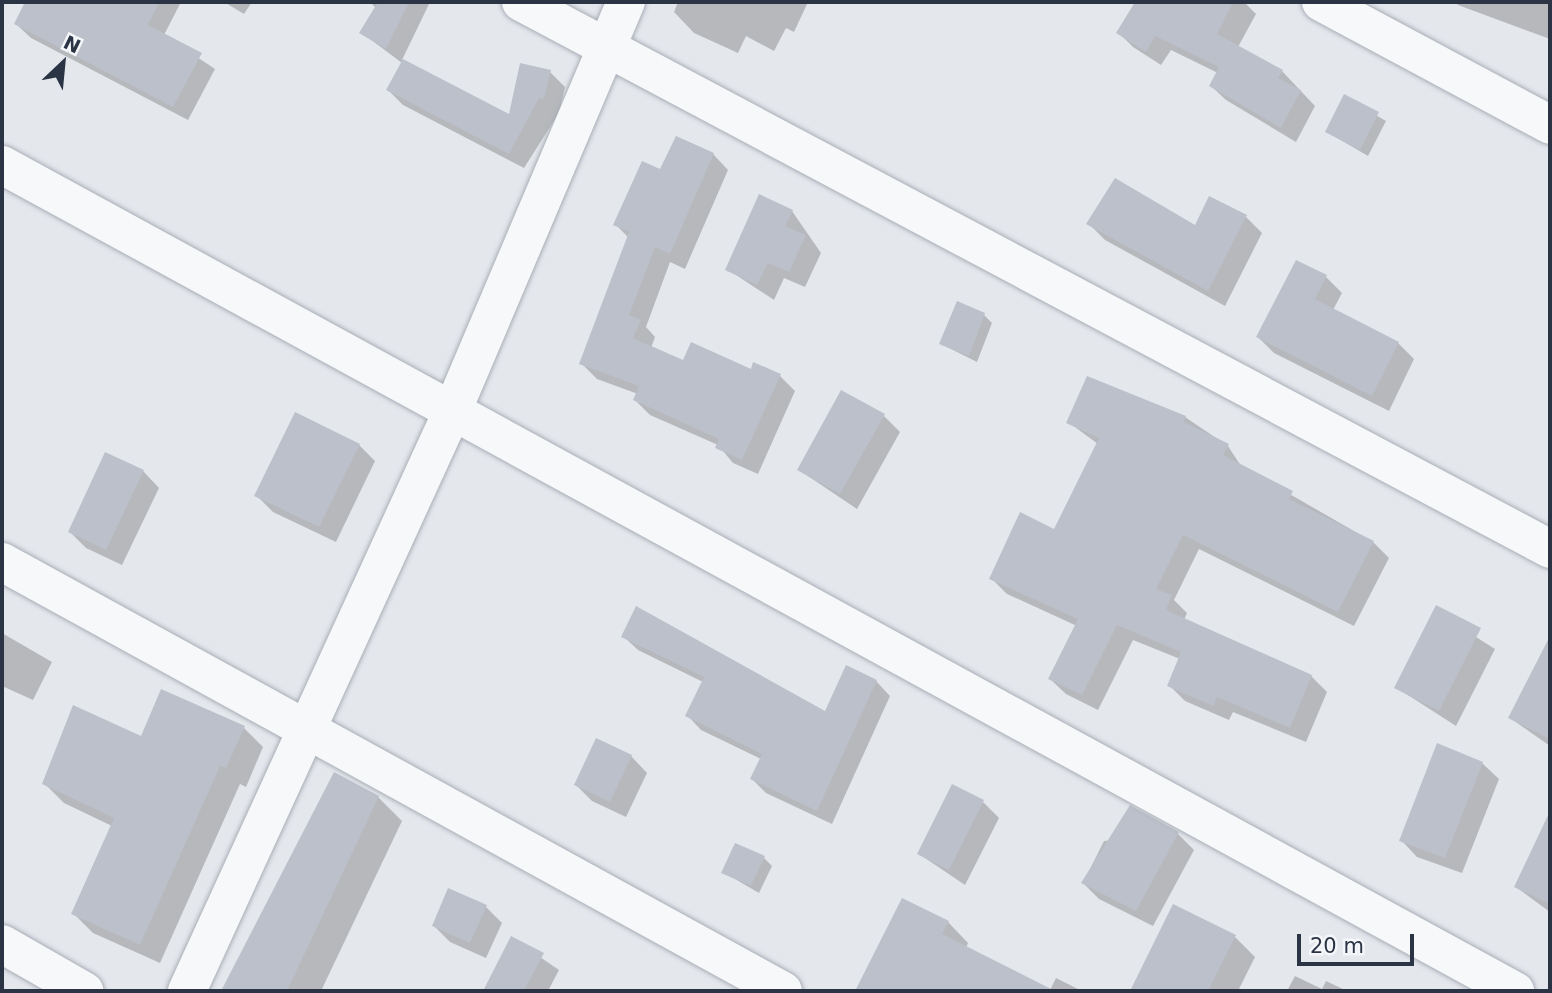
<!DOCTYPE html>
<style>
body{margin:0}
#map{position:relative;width:1552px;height:993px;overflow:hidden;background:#e4e7ec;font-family:"DejaVu Sans",sans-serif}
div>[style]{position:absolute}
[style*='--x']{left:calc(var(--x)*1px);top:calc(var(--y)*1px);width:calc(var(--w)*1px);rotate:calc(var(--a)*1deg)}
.shadow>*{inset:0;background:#0003}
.building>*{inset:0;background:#bbc0ca}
.roads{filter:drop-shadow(0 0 2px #a9aeb7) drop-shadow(0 0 2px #a9aeb7)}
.minor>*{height:38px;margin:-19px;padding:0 19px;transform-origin:19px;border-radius:19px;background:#f7f8fa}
span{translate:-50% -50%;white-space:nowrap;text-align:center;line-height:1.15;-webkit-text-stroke:5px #f4f6f9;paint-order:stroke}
.frame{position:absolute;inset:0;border:4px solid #2b3445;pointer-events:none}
.north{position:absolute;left:28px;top:28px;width:70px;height:70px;-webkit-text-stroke:5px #f4f6f9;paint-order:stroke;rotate:26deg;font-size:19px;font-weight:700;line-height:28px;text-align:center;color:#2b3445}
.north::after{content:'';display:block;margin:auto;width:24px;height:32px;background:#2b3445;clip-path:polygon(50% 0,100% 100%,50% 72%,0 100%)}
.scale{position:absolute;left:1297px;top:934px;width:117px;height:32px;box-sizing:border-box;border:4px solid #2b3445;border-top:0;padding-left:9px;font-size:21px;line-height:24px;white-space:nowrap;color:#2b3445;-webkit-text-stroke:5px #f4f6f9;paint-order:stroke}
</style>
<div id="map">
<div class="shadow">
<div style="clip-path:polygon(27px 2px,181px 2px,164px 35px,215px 69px,188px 120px,31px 38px,16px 24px)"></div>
<div style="clip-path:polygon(224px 2px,252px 2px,244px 14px)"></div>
<div style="clip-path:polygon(370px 2px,430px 2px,402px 60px,511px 117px,550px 72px,565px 87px,559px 113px,524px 168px,403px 105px,388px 90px,402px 63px,362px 33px,376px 8px)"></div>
<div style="clip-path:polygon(678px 2px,808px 2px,794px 32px,786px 28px,774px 51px,746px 36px,738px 53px,694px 33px,674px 12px)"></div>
<div style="clip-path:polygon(1137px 2px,1167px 2px,1187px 14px,1193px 2px,1244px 2px,1256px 14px,1238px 47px,1282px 71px,1315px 106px,1296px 142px,1226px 100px,1211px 86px,1218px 73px,1171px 50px,1161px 65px,1133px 47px,1118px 32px)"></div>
<div style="clip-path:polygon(1455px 2px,1550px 2px,1550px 39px,1458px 5px)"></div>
<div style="clip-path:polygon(1345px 97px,1386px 121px,1368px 156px,1327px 132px)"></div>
<div style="clip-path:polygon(713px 154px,728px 170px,685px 269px,670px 262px,646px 327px,655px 337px,651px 348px,684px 363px,780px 376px,795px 391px,758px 474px,733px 463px,718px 445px,650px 415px,635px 400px,638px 394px,597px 379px,581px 363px,628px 237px,615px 224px,661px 171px)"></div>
<div style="clip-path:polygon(792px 211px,821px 253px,805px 287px,784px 278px,774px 300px,727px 269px)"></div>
<div style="clip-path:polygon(1246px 217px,1262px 233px,1225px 306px,1105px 240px,1089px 224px,1195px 228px)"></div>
<div style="clip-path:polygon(1326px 277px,1342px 293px,1333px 310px,1398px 343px,1414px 359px,1389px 411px,1274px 353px,1258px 337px)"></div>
<div style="clip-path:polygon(984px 315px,992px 323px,977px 362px,941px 344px)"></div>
<div style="clip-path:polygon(884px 416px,900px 432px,857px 509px,799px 470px)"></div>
<div style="clip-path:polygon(1185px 417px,1228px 446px,1241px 466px,1373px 542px,1389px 558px,1354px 626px,1199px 549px,1174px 600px,1187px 613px,1184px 620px,1311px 676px,1327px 692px,1306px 742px,1233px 712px,1229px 720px,1185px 701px,1169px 685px,1180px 659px,1133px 640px,1098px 710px,1066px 694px,1050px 679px,1077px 626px,1007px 594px,992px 579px,1054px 531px,1098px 444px,1068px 422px)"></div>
<div style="clip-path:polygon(359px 445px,375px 461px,336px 542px,273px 512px,256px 495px)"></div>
<div style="clip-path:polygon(143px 471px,159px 488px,122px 565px,86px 548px,70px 532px)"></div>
<div style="clip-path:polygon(1435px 611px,1495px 649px,1456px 726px,1397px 688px)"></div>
<div style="clip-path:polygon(2px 633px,52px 662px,33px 700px,2px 686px)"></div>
<div style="clip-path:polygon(623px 636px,825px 713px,876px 681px,890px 696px,832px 824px,766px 793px,752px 779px,761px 759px,701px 730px,687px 715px,703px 682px,638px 650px)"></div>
<div style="clip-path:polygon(1538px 663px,1550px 670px,1550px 746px,1510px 718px)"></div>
<div style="clip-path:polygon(244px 728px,263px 747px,246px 787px,240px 784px,160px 963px,93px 933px,73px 913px,112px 826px,64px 803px,44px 783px,142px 739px)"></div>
<div style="clip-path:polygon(631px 756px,647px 773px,626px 817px,592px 801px,576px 785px)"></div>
<div style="clip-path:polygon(1482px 763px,1499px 779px,1462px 873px,1417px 857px,1401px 840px)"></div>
<div style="clip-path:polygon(334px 775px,378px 797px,402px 821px,321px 991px,223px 991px)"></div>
<div style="clip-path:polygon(983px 802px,999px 818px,965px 885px,919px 854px)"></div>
<div style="clip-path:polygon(1178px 834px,1194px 850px,1153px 926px,1099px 899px,1083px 883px,1104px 841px)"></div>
<div style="clip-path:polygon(1537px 844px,1550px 851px,1550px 912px,1516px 887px)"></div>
<div style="clip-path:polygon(764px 858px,772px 866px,759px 893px,723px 872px)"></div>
<div style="clip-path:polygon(486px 907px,502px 923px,486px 958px,450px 942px,434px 926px)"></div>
<div style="clip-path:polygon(1174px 907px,1235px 937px,1255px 957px,1238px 991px,1132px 991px)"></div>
<div style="clip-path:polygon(948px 922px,968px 943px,966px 948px,1050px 990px,1056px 978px,1082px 991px,865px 991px,860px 986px)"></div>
<div style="clip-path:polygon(512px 938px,559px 970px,548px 991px,485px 991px)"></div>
<div style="clip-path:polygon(1295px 976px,1322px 989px,1326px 981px,1347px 991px,1287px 991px)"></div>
</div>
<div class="building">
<div style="clip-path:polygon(25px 2px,159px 2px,148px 25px,202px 53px,173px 107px,14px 24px)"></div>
<div style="clip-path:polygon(378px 2px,409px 2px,386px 49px,359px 33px)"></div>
<div style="clip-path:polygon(1135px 2px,1233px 2px,1217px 34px,1283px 70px,1278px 78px,1301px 90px,1281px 128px,1209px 86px,1219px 67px,1155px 36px,1146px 52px,1116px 33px)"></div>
<div style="clip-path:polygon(403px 59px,509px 114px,520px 63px,551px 70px,544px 99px,539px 98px,509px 154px,386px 90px)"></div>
<div style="clip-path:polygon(1344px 94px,1379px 112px,1360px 150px,1325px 132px)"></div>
<div style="clip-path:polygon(676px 136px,714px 153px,670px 254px,655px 247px,629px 315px,641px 320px,633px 338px,683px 360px,691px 342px,751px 369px,753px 362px,781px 374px,742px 460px,715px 448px,719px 439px,633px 400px,639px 386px,579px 364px,629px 232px,613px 225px,642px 161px,660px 169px)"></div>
<div style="clip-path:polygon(1115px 178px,1195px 225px,1209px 196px,1247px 215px,1208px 291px,1086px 224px)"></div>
<div style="clip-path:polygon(759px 194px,793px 210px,785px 226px,806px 235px,789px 272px,768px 263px,757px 285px,725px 270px)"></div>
<div style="clip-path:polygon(1296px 260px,1327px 275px,1315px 299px,1399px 342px,1372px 396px,1256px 337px)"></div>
<div style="clip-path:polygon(957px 301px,985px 313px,969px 356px,939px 344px)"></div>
<div style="clip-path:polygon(1087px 376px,1186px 416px,1184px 422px,1229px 444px,1223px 455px,1293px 491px,1289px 499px,1374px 541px,1338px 612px,1183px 535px,1156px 589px,1172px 595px,1166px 610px,1312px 675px,1290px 728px,1217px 697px,1213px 706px,1167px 686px,1181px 652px,1117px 625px,1082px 695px,1048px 679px,1078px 619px,989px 579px,1020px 512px,1054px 529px,1099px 438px,1066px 423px)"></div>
<div style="clip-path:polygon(841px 390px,885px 414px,840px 494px,797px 470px)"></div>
<div style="clip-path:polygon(295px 412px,360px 444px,319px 527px,254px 496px)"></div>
<div style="clip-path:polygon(105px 452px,144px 470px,106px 550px,68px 532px)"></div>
<div style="clip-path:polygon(1436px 605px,1481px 628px,1439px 711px,1394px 688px)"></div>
<div style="clip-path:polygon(636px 606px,825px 711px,846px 665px,877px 680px,817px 811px,750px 779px,762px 754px,685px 716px,704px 677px,621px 637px)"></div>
<div style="clip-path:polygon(1550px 636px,1550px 739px,1508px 718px)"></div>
<div style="clip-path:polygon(161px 689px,245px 726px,226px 768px,220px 766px,140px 945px,71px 914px,114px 818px,42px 784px,73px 705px,141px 736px)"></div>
<div style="clip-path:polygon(596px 738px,632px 755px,610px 802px,574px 785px)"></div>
<div style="clip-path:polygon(1437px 743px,1483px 762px,1445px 858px,1399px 841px)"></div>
<div style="clip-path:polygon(334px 772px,379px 796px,287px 991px,221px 991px)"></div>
<div style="clip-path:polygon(952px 784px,984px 800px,949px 870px,917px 854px)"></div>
<div style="clip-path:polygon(1130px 805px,1179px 832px,1136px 911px,1081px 883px)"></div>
<div style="clip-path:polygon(1550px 811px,1550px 904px,1514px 887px)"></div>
<div style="clip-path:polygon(735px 843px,765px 856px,751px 886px,721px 873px)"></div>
<div style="clip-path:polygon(448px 888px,487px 905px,470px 943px,432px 926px)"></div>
<div style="clip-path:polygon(902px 898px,949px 921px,942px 934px,1055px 991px,855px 991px)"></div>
<div style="clip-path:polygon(1173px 904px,1236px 935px,1208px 991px,1130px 991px)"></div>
<div style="clip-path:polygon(511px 936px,544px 953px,524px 991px,483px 991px)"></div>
</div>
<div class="roads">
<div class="minor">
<div style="--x:521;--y:2;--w:1165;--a:27.99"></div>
<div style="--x:1321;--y:2;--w:260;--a:28.2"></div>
<div style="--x:2;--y:165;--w:1724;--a:28.63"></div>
<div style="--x:2;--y:562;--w:891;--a:28.78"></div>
<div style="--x:2;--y:944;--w:95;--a:29.8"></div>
<div style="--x:187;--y:991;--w:635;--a:-65.41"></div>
<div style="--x:451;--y:414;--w:448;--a:-67"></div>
</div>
</div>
<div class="frame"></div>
<div class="north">N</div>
<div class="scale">20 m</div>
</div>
